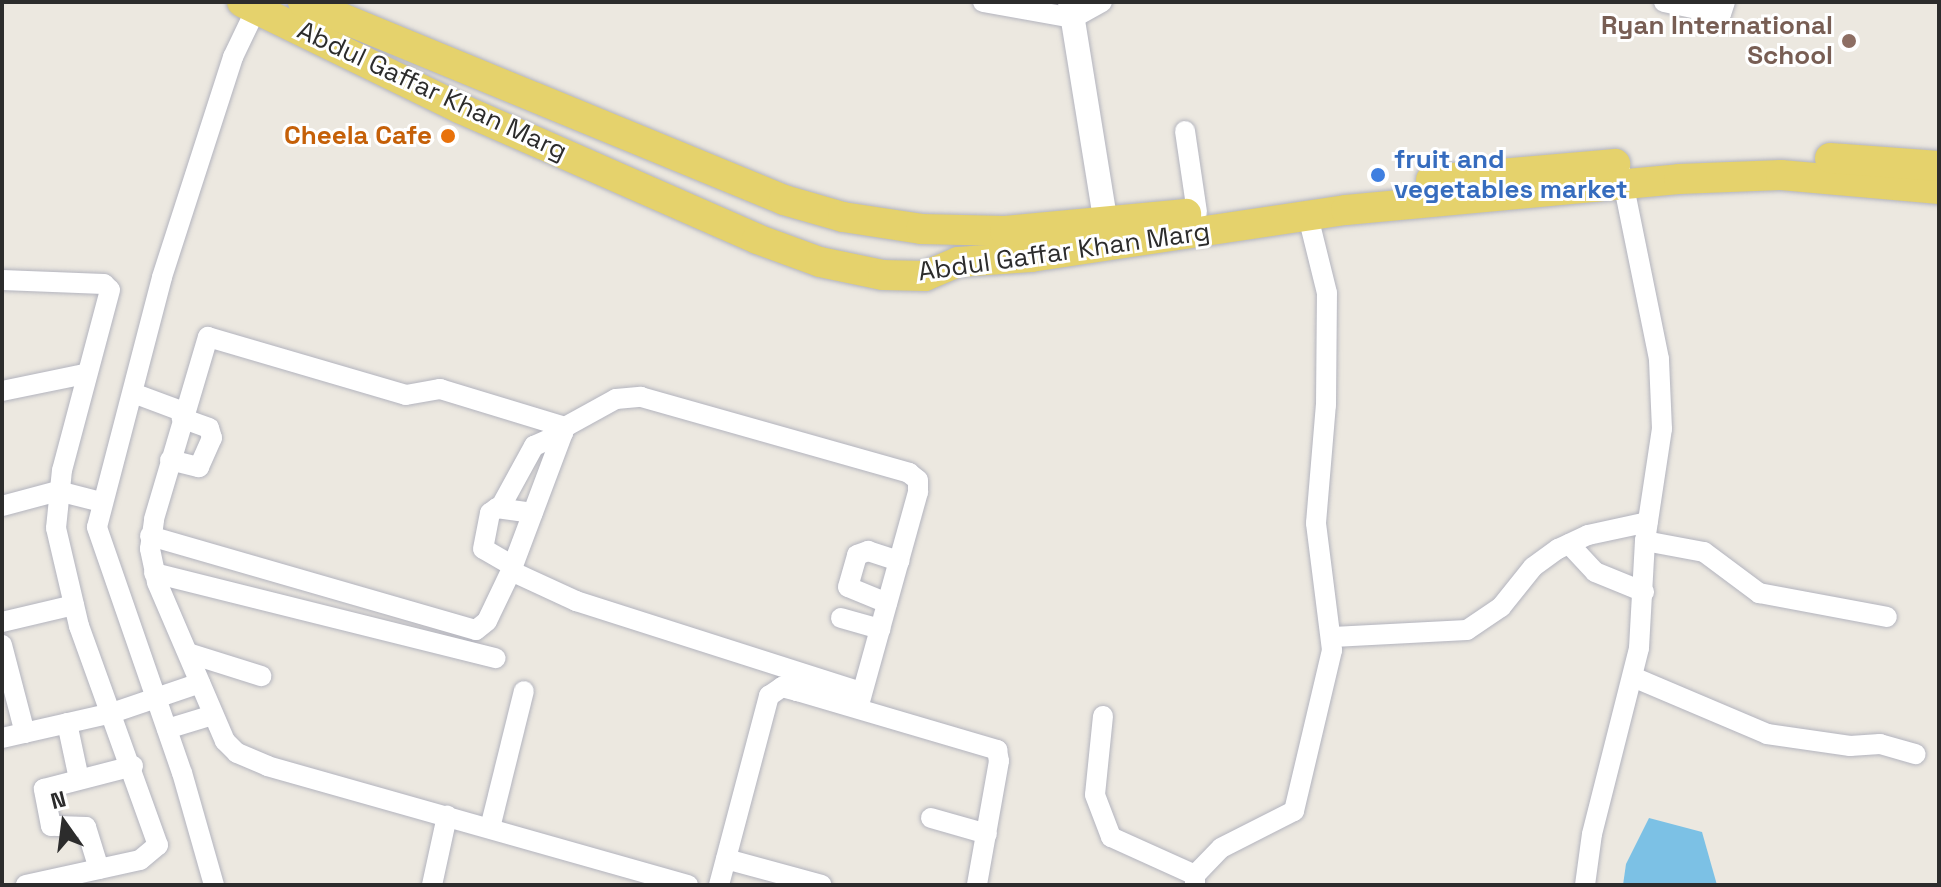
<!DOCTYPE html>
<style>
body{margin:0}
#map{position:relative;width:1941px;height:887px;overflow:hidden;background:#ece8e0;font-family:"Space Grotesk",sans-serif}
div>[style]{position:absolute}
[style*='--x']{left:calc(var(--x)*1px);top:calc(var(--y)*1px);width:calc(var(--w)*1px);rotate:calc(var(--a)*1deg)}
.water>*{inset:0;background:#7cc1e5}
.roads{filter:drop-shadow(0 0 2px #b3b4be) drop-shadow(0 0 2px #b3b4be)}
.minor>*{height:20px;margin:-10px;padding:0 10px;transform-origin:10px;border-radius:10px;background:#fff}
.tertiary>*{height:24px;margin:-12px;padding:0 12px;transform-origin:12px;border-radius:12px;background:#fff}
.primary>*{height:30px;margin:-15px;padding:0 15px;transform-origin:15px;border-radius:15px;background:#e5d26c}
.dots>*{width:22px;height:22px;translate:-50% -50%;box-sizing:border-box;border:4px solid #fff;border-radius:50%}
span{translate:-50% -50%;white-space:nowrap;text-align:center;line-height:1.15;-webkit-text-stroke:6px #fff;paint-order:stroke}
.education-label{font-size:26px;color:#785e54;font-weight:700}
.right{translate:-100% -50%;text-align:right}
.street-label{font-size:26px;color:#2c2c2c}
.food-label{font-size:26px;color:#c56008;font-weight:700}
.shop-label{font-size:26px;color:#366cbe;font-weight:700}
.left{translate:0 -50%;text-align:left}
.frame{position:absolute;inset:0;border:4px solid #2c2c2c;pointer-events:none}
.north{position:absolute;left:24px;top:783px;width:80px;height:80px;-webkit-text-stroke:6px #fff;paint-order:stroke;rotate:346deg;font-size:22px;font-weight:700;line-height:32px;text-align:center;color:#2c2c2c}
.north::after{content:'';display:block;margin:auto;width:28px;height:36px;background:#2c2c2c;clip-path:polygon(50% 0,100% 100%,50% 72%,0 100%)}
</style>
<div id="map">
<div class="water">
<div style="clip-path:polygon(1649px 818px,1702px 832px,1717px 885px,1623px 885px,1626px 864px)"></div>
</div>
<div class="roads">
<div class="minor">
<div style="--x:983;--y:2;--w:91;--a:10.1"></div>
<div style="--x:1073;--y:18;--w:33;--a:-29"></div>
<div style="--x:1664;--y:2;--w:58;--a:11.9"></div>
<div style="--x:1721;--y:14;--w:13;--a:-72"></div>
<div style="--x:1185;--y:131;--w:82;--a:81.6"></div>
<div style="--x:2;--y:280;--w:102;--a:2.2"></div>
<div style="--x:104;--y:284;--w:8;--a:45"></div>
<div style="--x:110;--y:290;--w:186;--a:104.9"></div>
<div style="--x:62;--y:470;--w:58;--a:95.9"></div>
<div style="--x:56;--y:528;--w:101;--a:76.8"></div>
<div style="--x:79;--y:626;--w:233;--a:70.2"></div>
<div style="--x:158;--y:845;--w:23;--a:140"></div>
<div style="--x:140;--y:860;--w:117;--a:167.6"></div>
<div style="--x:2;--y:391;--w:85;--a:-11.6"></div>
<div style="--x:133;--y:393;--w:54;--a:20.4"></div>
<div style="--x:170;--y:460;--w:30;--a:14"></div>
<div style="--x:199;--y:467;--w:32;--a:-66"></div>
<div style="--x:212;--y:438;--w:10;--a:-107"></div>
<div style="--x:209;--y:428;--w:29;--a:-160"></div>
<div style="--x:2;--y:506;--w:58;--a:-15"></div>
<div style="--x:58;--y:491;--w:44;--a:14.3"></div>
<div style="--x:500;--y:508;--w:71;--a:-61.3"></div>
<div style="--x:534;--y:446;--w:32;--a:-24"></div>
<div style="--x:150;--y:536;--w:339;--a:16.1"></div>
<div style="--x:476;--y:630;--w:14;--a:-39"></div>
<div style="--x:487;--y:621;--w:55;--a:-64.4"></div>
<div style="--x:511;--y:571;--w:154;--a:-69.4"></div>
<div style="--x:1645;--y:541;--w:60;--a:10.6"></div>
<div style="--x:1704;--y:552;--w:69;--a:36.7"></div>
<div style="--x:1759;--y:593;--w:130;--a:10.6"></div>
<div style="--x:1569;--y:544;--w:38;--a:47"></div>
<div style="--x:1595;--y:572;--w:53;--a:22.2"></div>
<div style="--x:513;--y:566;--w:34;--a:-150"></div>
<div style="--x:483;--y:549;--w:37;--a:-79"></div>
<div style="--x:490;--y:513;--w:9;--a:-36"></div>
<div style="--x:497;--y:508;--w:36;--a:8"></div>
<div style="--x:511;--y:571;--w:72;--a:24.8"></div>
<div style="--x:576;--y:601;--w:300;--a:17.7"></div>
<div style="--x:154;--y:573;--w:352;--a:14"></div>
<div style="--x:887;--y:603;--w:42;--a:-157.7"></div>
<div style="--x:848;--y:587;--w:33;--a:-74"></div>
<div style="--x:857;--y:555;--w:12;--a:-20"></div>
<div style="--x:868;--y:551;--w:33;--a:18"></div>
<div style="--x:841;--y:618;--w:41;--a:15.8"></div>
<div style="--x:2;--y:622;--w:74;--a:-13.3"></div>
<div style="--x:1333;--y:637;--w:134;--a:-3"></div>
<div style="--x:1467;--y:630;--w:41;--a:-34.1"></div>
<div style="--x:1501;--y:607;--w:51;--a:-51.3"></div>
<div style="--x:1533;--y:567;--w:31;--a:-36"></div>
<div style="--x:1558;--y:549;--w:33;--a:-25"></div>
<div style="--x:1588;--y:535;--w:61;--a:-12.2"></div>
<div style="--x:2;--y:645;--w:91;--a:75.4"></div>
<div style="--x:188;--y:653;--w:77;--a:17.5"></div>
<div style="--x:1633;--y:677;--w:146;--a:23"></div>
<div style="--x:1767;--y:734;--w:84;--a:8.2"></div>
<div style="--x:1850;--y:746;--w:30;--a:-4"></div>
<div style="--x:1880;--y:744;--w:37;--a:16"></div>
<div style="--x:797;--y:691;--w:209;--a:16.4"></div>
<div style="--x:997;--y:750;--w:11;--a:80"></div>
<div style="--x:999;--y:761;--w:126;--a:100.1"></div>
<div style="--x:1103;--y:716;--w:79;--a:95.8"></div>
<div style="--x:1095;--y:795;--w:45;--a:69.1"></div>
<div style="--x:1111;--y:837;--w:92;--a:24.3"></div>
<div style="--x:1195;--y:875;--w:10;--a:90"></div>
<div style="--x:67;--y:723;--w:57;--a:77.9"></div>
<div style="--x:167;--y:729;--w:48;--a:-16.9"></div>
<div style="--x:2;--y:738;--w:113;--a:-12.8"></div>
<div style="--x:112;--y:713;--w:93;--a:-18.8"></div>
<div style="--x:931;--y:818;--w:58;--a:15.9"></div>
<div style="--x:490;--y:828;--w:141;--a:-76.1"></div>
<div style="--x:726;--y:859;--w:99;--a:15.2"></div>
<div style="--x:99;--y:869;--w:44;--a:-107.2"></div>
<div style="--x:86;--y:827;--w:35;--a:-178"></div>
<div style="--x:51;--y:826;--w:38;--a:-101"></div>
<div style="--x:44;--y:789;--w:92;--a:-14.5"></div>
<div style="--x:1195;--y:875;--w:37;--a:-46"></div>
<div style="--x:1221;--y:848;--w:82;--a:-26.9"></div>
<div style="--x:1294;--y:811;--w:165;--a:-76.7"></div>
<div style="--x:1332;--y:650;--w:128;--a:-97.2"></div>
<div style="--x:1316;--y:523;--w:118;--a:-85.2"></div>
<div style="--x:1326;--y:405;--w:112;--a:-89.5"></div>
<div style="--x:1327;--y:293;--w:79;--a:-103.9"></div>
<div style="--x:214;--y:885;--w:116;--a:-105.9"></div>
<div style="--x:182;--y:773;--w:260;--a:-109.1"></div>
<div style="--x:97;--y:527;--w:258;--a:-75.4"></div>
<div style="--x:162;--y:277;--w:231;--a:-72.1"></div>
<div style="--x:233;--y:57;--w:53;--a:-64.4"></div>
<div style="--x:432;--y:885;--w:71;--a:-77.7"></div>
<div style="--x:688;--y:885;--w:437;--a:-164.2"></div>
<div style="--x:268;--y:766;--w:34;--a:-157"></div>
<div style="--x:237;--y:753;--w:17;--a:-135"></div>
<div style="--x:225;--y:741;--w:173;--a:-113.2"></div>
<div style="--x:157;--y:582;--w:34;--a:-102"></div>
<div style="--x:150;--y:549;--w:30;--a:-82"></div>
<div style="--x:154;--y:519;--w:190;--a:-73.5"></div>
<div style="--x:208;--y:337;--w:206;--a:16.3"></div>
<div style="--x:406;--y:395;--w:35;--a:-10"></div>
<div style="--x:440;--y:389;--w:131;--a:16.9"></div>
<div style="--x:565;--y:427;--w:58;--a:-28.8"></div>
<div style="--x:616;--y:399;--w:25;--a:-5"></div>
<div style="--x:641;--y:397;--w:279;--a:15.8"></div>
<div style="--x:909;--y:473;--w:11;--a:38"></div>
<div style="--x:918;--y:480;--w:12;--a:90"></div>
<div style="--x:918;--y:492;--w:224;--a:105.5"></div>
<div style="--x:719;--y:885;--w:196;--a:-75.2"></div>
<div style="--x:769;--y:696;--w:16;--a:-35"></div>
<div style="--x:782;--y:687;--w:16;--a:15"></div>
<div style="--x:797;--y:691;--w:12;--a:-70"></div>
<div style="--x:1585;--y:885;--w:51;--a:-82.2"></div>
<div style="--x:1592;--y:834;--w:192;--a:-75.8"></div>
<div style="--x:1639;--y:648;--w:107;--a:-86.8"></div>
<div style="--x:1645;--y:541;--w:113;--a:-81.4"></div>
<div style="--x:1662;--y:429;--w:70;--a:-92.5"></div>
<div style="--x:1659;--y:359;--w:190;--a:-101.5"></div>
</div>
<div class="tertiary">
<div style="--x:1070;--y:2;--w:226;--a:80.8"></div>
</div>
<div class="primary">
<div style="--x:242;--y:2;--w:242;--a:26"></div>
<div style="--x:459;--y:108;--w:326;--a:23.7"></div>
<div style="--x:757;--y:239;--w:67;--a:20.1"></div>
<div style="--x:820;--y:262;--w:64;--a:11.7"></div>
<div style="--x:883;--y:275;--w:42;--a:1.4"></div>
<div style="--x:925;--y:276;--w:36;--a:-23"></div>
<div style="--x:958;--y:262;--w:73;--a:-3.9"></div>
<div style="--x:1031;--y:257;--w:318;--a:-8.5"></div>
<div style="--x:1346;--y:210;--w:334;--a:-5.3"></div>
<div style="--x:1679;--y:179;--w:102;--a:-2.2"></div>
<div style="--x:1781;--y:175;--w:159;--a:5.1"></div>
<div style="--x:303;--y:2;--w:520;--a:22.37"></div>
<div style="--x:784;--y:200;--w:61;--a:16.1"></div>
<div style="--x:843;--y:217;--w:79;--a:8.7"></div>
<div style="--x:921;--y:229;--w:84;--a:1.4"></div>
<div style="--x:1005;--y:231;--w:182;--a:-5.4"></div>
<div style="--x:1830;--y:158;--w:109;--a:4.2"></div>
<div style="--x:1431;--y:180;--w:185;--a:-5"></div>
</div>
</div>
<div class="dots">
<div style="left:1849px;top:41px;background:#8d6e63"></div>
<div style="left:448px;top:136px;background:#e8710a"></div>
<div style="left:1378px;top:175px;background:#3f7fe0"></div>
</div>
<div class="education-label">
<span class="right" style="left:1833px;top:41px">Ryan International<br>School</span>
</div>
<div class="street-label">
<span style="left:432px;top:91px;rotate:25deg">Abdul Gaffar Khan Marg</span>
<span style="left:1064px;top:252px;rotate:-8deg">Abdul Gaffar Khan Marg</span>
</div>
<div class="food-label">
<span class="right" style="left:432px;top:136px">Cheela Cafe</span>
</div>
<div class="shop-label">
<span class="left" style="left:1394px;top:175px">fruit and<br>vegetables market</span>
</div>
<div class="frame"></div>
<div class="north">N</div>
</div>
